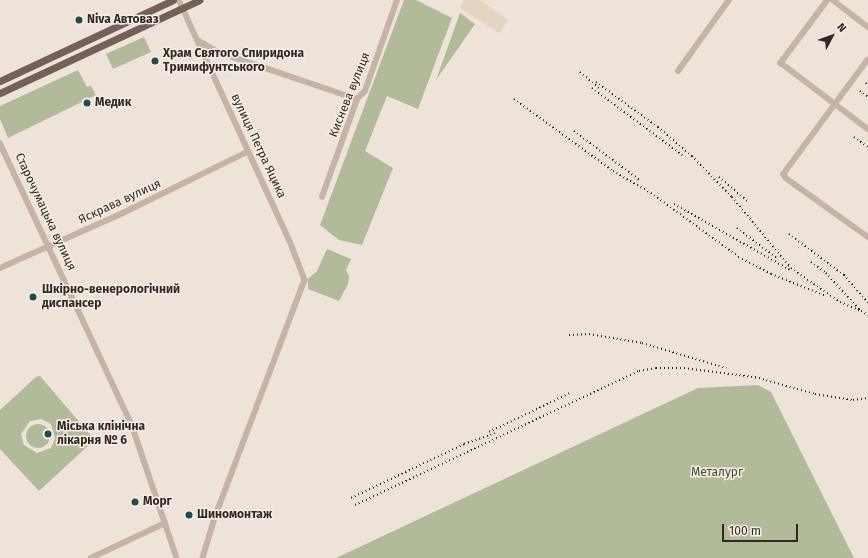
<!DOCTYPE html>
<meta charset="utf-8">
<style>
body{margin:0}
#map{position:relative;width:868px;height:558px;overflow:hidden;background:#eee3d9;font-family:"Fira Sans",sans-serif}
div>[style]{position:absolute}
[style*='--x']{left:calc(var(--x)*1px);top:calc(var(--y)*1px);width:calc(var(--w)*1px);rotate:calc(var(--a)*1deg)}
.green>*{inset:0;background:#b1bb9a}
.round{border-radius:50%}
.plaza>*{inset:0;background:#e4d4c1}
.minor>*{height:5.5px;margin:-2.75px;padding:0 2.75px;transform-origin:2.75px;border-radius:2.75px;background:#c4b3a6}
.major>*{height:7px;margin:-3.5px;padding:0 3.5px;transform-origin:3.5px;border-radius:3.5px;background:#726059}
.rail>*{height:1.5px;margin-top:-0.75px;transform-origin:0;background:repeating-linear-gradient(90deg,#312926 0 1px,transparent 0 4px)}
.dots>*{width:11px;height:11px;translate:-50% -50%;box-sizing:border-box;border:2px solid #f6eee4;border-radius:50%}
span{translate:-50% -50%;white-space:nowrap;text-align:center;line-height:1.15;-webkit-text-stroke:3px #f6eee4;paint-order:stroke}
.poi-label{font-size:12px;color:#312926;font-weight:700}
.left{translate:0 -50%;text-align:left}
.street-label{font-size:12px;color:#312926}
.park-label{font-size:12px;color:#424d2d}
.north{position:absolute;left:812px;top:16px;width:40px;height:40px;-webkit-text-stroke:3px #f6eee4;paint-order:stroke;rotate:49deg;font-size:11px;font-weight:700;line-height:16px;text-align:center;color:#312926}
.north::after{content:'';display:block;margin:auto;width:14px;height:18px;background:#312926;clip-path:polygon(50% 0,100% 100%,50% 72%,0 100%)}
.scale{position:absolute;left:722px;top:524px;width:76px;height:18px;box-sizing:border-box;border:2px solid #312926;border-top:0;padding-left:5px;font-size:12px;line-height:14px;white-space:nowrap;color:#312926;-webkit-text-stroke:3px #f6eee4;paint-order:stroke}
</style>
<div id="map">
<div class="green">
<div style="clip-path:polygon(404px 0,416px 0,452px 18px,418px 109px,387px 96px,365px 151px,393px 168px,362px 245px,339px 240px,320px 225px)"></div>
<div style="clip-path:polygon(460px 13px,475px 24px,436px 80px)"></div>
<div style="clip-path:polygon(144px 37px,151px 52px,113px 69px,106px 54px)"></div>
<div style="clip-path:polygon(78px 70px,87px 87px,91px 86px,96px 95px,8px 138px,0 119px,0 106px)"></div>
<div style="clip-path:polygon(327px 249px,351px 259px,346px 270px,349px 276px,348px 284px,339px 301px,308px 289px,308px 279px,317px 271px)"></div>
<div style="clip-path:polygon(evenodd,40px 376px,93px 438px,91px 443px,39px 491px,0 449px,0 410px,36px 377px,40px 376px,41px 419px,51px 424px,55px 438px,51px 448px,37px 453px,24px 445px,21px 434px,30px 421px,41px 419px)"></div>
<div style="clip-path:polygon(758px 385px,771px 392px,854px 558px,336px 558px,698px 388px)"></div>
<div class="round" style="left:26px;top:424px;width:24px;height:24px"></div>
</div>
<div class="plaza">
<div style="clip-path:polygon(464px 0,480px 0,508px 20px,499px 33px,460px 8px)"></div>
</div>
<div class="minor">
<div style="--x:179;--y:0;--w:265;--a:65.3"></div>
<div style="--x:290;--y:241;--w:42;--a:69"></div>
<div style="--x:305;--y:280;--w:251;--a:110.7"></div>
<div style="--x:216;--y:515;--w:45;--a:106.8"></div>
<div style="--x:828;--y:0;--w:79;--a:126.7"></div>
<div style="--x:781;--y:63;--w:109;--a:37.2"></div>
<div style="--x:833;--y:0;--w:44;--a:37.6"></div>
<div style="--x:199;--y:41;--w:22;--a:30"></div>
<div style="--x:218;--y:52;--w:147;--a:18.7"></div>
<div style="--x:868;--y:60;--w:142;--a:126.4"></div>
<div style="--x:784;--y:174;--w:4;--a:63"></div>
<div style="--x:786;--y:178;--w:101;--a:35.7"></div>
<div style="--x:678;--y:71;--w:87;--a:-54.3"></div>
<div style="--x:0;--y:143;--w:311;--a:64.9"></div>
<div style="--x:132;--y:425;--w:140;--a:71.3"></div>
<div style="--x:322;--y:197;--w:104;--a:-70.3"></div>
<div style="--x:357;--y:99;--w:11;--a:-45"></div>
<div style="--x:365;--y:91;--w:96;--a:-70.6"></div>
<div style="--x:0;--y:268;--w:135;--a:-24.1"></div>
<div style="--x:123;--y:213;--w:138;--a:-26.2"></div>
<div style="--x:91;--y:558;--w:82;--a:-25.3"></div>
</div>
<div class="major">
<div style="--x:0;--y:81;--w:191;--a:-25.1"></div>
<div style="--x:0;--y:93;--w:220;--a:-25"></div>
</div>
<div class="rail">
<div style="--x:580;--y:72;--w:25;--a:40"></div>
<div style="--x:596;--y:82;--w:77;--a:36"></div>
<div style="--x:658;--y:127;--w:45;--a:40.5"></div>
<div style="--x:692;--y:156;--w:57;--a:45.7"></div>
<div style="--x:732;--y:197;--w:92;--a:50.3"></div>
<div style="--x:791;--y:268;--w:60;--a:34.8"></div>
<div style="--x:840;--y:302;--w:23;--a:23"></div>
<div style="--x:866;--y:83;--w:3;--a:45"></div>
<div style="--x:592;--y:88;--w:116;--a:36.6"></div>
<div style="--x:860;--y:91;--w:10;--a:37"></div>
<div style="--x:514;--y:99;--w:122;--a:36"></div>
<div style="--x:613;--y:171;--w:44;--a:30.1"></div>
<div style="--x:651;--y:193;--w:112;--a:36"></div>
<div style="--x:742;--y:259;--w:33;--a:27"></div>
<div style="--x:771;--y:274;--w:59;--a:21.8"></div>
<div style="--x:574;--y:131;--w:84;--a:36.7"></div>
<div style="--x:854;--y:137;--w:17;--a:36"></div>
<div style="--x:719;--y:177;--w:39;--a:40"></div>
<div style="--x:674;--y:204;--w:133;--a:29.6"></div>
<div style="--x:737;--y:228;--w:51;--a:37.1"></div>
<div style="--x:789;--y:234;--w:69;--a:36.7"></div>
<div style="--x:844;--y:275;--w:37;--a:49"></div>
<div style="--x:811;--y:262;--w:19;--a:36"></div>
<div style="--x:826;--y:273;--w:52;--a:47.4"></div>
<div style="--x:861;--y:311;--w:8;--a:30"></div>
<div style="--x:569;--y:335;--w:20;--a:-3"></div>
<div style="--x:589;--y:334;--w:54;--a:9.6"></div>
<div style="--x:642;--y:343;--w:88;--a:16.6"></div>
<div style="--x:755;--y:377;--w:62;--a:15.8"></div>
<div style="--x:815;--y:394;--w:38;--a:9"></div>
<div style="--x:853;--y:400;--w:15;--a:-8"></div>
<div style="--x:489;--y:432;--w:90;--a:-25.7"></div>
<div style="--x:351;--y:498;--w:125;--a:-25.5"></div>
<div style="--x:464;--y:444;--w:34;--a:-19"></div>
<div style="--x:355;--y:505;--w:314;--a:-25.3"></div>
<div style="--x:639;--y:371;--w:17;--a:-10"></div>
<div style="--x:656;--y:368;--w:28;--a:0"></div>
<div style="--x:684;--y:368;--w:78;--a:7.4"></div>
</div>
<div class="dots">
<div style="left:79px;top:20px;background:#204c4e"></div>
<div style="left:155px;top:61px;background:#204c4e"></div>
<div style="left:87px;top:103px;background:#204c4e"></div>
<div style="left:33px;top:297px;background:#204c4e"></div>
<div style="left:48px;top:434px;background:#204c4e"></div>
<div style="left:135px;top:502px;background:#204c4e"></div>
<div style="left:189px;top:515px;background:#204c4e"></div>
</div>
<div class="poi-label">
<span class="left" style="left:87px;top:20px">Niva Автоваз</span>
<span class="left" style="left:163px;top:61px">Храм Святого Спиридона<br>Тримифунтського</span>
<span class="left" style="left:95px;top:103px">Медик</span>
<span class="left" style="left:42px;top:297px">Шкірно-венерологічний<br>диспансер</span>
<span class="left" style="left:57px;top:434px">Міська клінічна<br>лікарня № 6</span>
<span class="left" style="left:143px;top:502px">Морг</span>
<span class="left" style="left:197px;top:515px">Шиномонтаж</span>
</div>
<div class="street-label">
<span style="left:350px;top:95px;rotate:-68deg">Киснева вулиця</span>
<span style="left:258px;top:146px;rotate:65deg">вулиця Петра Яцика</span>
<span style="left:120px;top:202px;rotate:-25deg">Яскрава вулиця</span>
<span style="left:45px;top:212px;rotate:65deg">Старочумацька вулиця</span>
</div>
<div class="park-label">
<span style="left:717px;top:473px">Металург</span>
</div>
<div class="north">N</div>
<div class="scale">100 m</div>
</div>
